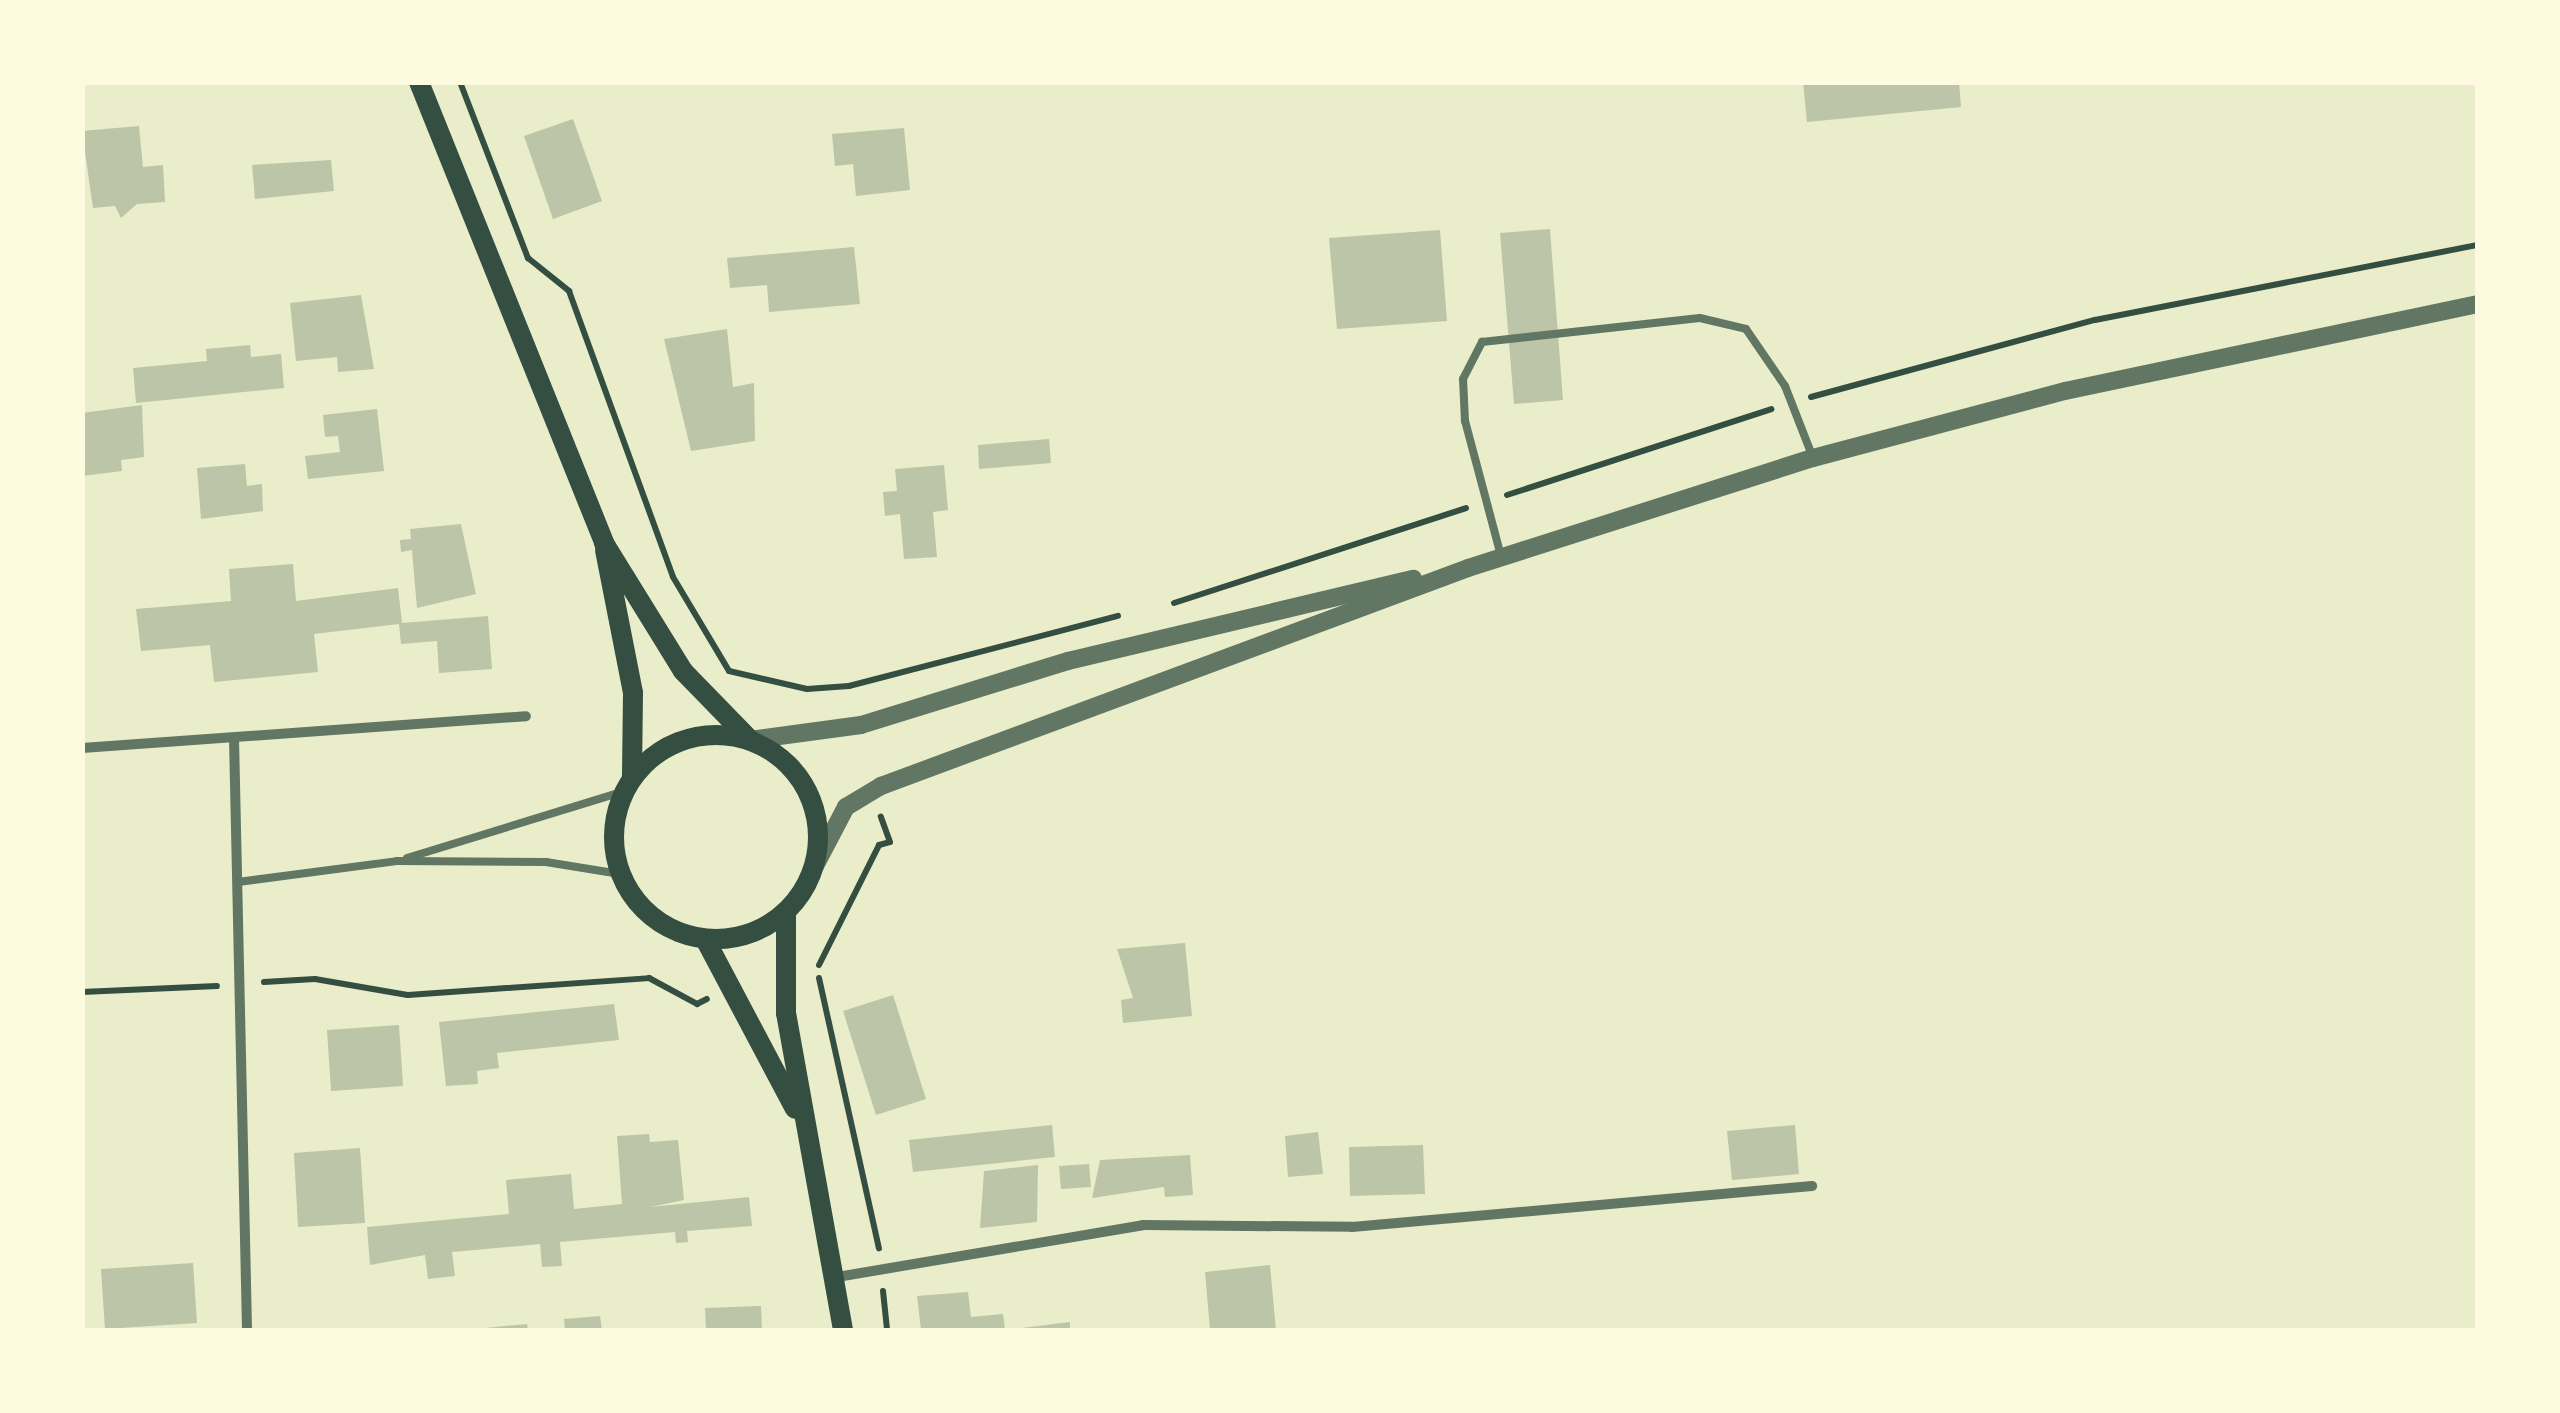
<!DOCTYPE html>
<style>
body{margin:0}
#map{position:relative;width:2560px;height:1413px;overflow:hidden;background:#e9edc9;font-family:"Roboto Condensed",sans-serif}
div>[style]{position:absolute}
[style*='--x']{left:calc(var(--x)*1px);top:calc(var(--y)*1px);width:calc(var(--w)*1px);rotate:calc(var(--a)*1deg)}
.building>*{inset:0;background:#bcc5a7}
.path>*{height:6px;margin:-3px;padding:0 3px;transform-origin:3px;border-radius:3px;background:#344e41}
.service>*{height:8px;margin:-4px;padding:0 4px;transform-origin:4px;border-radius:4px;background:#617663}
.minor>*{height:10px;margin:-5px;padding:0 5px;transform-origin:5px;border-radius:5px;background:#617663}
.tertiary>*{height:18px;margin:-9px;padding:0 9px;transform-origin:9px;border-radius:9px;background:#617663}
.secondary>*{height:20px;margin:-10px;padding:0 10px;transform-origin:10px;border-radius:10px;background:#344e41}
.secondary>.ring{margin:-10px;padding:0;box-sizing:content-box;background:none;border:20px solid #344e41;border-radius:50%}
span{translate:-50% -50%;white-space:nowrap;text-align:center;line-height:1.15;-webkit-text-stroke:8px #fefae0;paint-order:stroke}
.frame{position:absolute;inset:0;border:85px solid #fefae0;pointer-events:none}
</style>
<div id="map">
<div class="building">
<div style="clip-path:polygon(1803px 82px,1959px 82px,1961px 107px,1807px 122px)"></div>
<div style="clip-path:polygon(573px 119px,602px 201px,553px 219px,524px 136px)"></div>
<div style="clip-path:polygon(139px 126px,143px 167px,163px 165px,165px 202px,137px 204px,121px 218px,115px 206px,93px 208px,82px 131px)"></div>
<div style="clip-path:polygon(904px 128px,910px 190px,856px 196px,853px 164px,835px 166px,832px 134px)"></div>
<div style="clip-path:polygon(331px 160px,334px 191px,255px 199px,252px 165px)"></div>
<div style="clip-path:polygon(1550px 229px,1563px 400px,1514px 404px,1500px 233px)"></div>
<div style="clip-path:polygon(1440px 230px,1447px 321px,1337px 329px,1329px 238px)"></div>
<div style="clip-path:polygon(854px 247px,860px 304px,769px 312px,767px 285px,730px 288px,727px 258px)"></div>
<div style="clip-path:polygon(361px 295px,374px 369px,338px 372px,337px 357px,296px 361px,290px 303px)"></div>
<div style="clip-path:polygon(727px 329px,733px 387px,754px 383px,755px 441px,691px 451px,664px 339px)"></div>
<div style="clip-path:polygon(250px 345px,251px 357px,281px 354px,284px 388px,136px 403px,133px 368px,207px 361px,206px 349px)"></div>
<div style="clip-path:polygon(142px 405px,144px 457px,121px 460px,122px 471px,82px 476px,82px 413px)"></div>
<div style="clip-path:polygon(377px 409px,384px 471px,308px 479px,305px 456px,340px 452px,338px 436px,325px 437px,323px 415px)"></div>
<div style="clip-path:polygon(1049px 439px,1051px 463px,979px 469px,978px 445px)"></div>
<div style="clip-path:polygon(245px 464px,247px 486px,262px 484px,263px 511px,201px 519px,197px 468px)"></div>
<div style="clip-path:polygon(944px 465px,948px 510px,933px 512px,937px 557px,904px 559px,900px 514px,885px 516px,883px 492px,897px 491px,895px 469px)"></div>
<div style="clip-path:polygon(461px 524px,476px 594px,417px 608px,412px 550px,401px 552px,400px 540px,411px 539px,410px 529px)"></div>
<div style="clip-path:polygon(293px 564px,296px 601px,398px 588px,402px 623px,488px 616px,492px 669px,439px 673px,437px 641px,401px 644px,399px 624px,314px 634px,318px 672px,214px 682px,210px 645px,141px 651px,136px 609px,231px 601px,229px 569px)"></div>
<div style="clip-path:polygon(1185px 943px,1192px 1016px,1123px 1023px,1121px 1000px,1133px 998px,1117px 949px)"></div>
<div style="clip-path:polygon(893px 995px,926px 1099px,876px 1115px,843px 1011px)"></div>
<div style="clip-path:polygon(614px 1004px,619px 1040px,497px 1053px,499px 1068px,477px 1071px,478px 1084px,446px 1086px,439px 1022px)"></div>
<div style="clip-path:polygon(399px 1025px,403px 1086px,331px 1091px,327px 1030px)"></div>
<div style="clip-path:polygon(1052px 1125px,1055px 1157px,913px 1172px,909px 1140px)"></div>
<div style="clip-path:polygon(1795px 1125px,1799px 1174px,1732px 1180px,1727px 1131px)"></div>
<div style="clip-path:polygon(1318px 1132px,1323px 1174px,1288px 1177px,1285px 1136px)"></div>
<div style="clip-path:polygon(649px 1134px,650px 1142px,678px 1140px,684px 1200px,650px 1207px,749px 1197px,752px 1226px,687px 1231px,688px 1242px,676px 1243px,675px 1232px,560px 1242px,562px 1266px,542px 1267px,540px 1244px,452px 1252px,455px 1276px,428px 1279px,425px 1255px,370px 1265px,367px 1227px,509px 1214px,506px 1180px,571px 1174px,574px 1209px,622px 1204px,617px 1136px)"></div>
<div style="clip-path:polygon(1423px 1145px,1425px 1194px,1350px 1196px,1349px 1147px)"></div>
<div style="clip-path:polygon(360px 1148px,365px 1223px,298px 1227px,294px 1153px)"></div>
<div style="clip-path:polygon(1190px 1155px,1193px 1195px,1165px 1197px,1164px 1187px,1092px 1198px,1100px 1160px)"></div>
<div style="clip-path:polygon(1089px 1164px,1091px 1187px,1061px 1189px,1059px 1166px)"></div>
<div style="clip-path:polygon(1038px 1165px,1037px 1222px,980px 1228px,984px 1171px)"></div>
<div style="clip-path:polygon(193px 1263px,197px 1323px,105px 1329px,101px 1269px)"></div>
<div style="clip-path:polygon(1270px 1265px,1276px 1330px,1210px 1330px,1205px 1272px)"></div>
<div style="clip-path:polygon(968px 1292px,971px 1317px,1003px 1314px,1005px 1330px,1070px 1322px,1070px 1330px,921px 1330px,917px 1296px)"></div>
<div style="clip-path:polygon(761px 1306px,762px 1330px,706px 1330px,705px 1308px)"></div>
<div style="clip-path:polygon(600px 1316px,602px 1330px,565px 1330px,564px 1319px)"></div>
<div style="clip-path:polygon(527px 1324px,528px 1330px,485px 1330px,485px 1328px)"></div>
</div>
<div class="path">
<div style="--x:460;--y:82;--w:189;--a:68.9"></div>
<div style="--x:528;--y:258;--w:53;--a:38.8"></div>
<div style="--x:569;--y:291;--w:304;--a:70"></div>
<div style="--x:673;--y:577;--w:109;--a:59.2"></div>
<div style="--x:729;--y:671;--w:80;--a:13"></div>
<div style="--x:807;--y:689;--w:42;--a:-4.1"></div>
<div style="--x:849;--y:686;--w:278;--a:-14.6"></div>
<div style="--x:1811;--y:397;--w:294;--a:-15.2"></div>
<div style="--x:2095;--y:320;--w:390;--a:-11.1"></div>
<div style="--x:1507;--y:495;--w:278;--a:-18"></div>
<div style="--x:1174;--y:603;--w:307;--a:-18"></div>
<div style="--x:819;--y:965;--w:134;--a:-63.4"></div>
<div style="--x:879;--y:845;--w:11;--a:-15"></div>
<div style="--x:890;--y:842;--w:27;--a:-110"></div>
<div style="--x:819;--y:978;--w:277;--a:77.5"></div>
<div style="--x:264;--y:982;--w:51;--a:-3.4"></div>
<div style="--x:315;--y:979;--w:94;--a:9.8"></div>
<div style="--x:408;--y:995;--w:242;--a:-4"></div>
<div style="--x:649;--y:978;--w:55;--a:28.4"></div>
<div style="--x:697;--y:1004;--w:11;--a:-27"></div>
<div style="--x:82;--y:992;--w:135;--a:-2.5"></div>
<div style="--x:883;--y:1291;--w:39;--a:84"></div>
</div>
<div class="service">
<div style="--x:1501;--y:556;--w:140;--a:-104.9"></div>
<div style="--x:1465;--y:421;--w:42;--a:-92.7"></div>
<div style="--x:1463;--y:379;--w:42;--a:-62.8"></div>
<div style="--x:1482;--y:342;--w:219;--a:-6.3"></div>
<div style="--x:1700;--y:318;--w:47;--a:13.4"></div>
<div style="--x:1746;--y:329;--w:69;--a:55.6"></div>
<div style="--x:1785;--y:386;--w:77;--a:68.7"></div>
<div style="--x:407;--y:858;--w:225;--a:-17.1"></div>
<div style="--x:238;--y:882;--w:160;--a:-7.5"></div>
<div style="--x:397;--y:861;--w:149;--a:0.4"></div>
<div style="--x:546;--y:862;--w:75;--a:9.2"></div>
</div>
<div class="minor">
<div style="--x:234;--y:738;--w:592;--a:88.74"></div>
<div style="--x:82;--y:748;--w:445;--a:-4.1"></div>
<div style="--x:837;--y:1277;--w:310;--a:-9.6"></div>
<div style="--x:1143;--y:1225;--w:209;--a:0.5"></div>
<div style="--x:1352;--y:1227;--w:462;--a:-5.1"></div>
</div>
<div class="tertiary">
<div style="--x:750;--y:740;--w:112;--a:-7.7"></div>
<div style="--x:861;--y:725;--w:217;--a:-17.2"></div>
<div style="--x:1068;--y:661;--w:355;--a:-13.4"></div>
<div style="--x:815;--y:866;--w:67;--a:-62.3"></div>
<div style="--x:846;--y:807;--w:41;--a:-31"></div>
<div style="--x:881;--y:786;--w:626;--a:-20.37"></div>
<div style="--x:1468;--y:568;--w:362;--a:-17.7"></div>
<div style="--x:1813;--y:458;--w:261;--a:-14.9"></div>
<div style="--x:2065;--y:391;--w:422;--a:-11.9"></div>
</div>
<div class="secondary">
<div style="--x:419;--y:82;--w:497;--a:68.1"></div>
<div style="--x:604;--y:543;--w:150;--a:58.3"></div>
<div style="--x:683;--y:671;--w:96;--a:45.8"></div>
<div style="--x:605;--y:550;--w:146;--a:78.9"></div>
<div style="--x:633;--y:693;--w:84;--a:90.7"></div>
<div class="ring" style="left:614px;top:735px;width:184px;height:184px"></div>
<div style="--x:786;--y:912;--w:101;--a:90"></div>
<div style="--x:786;--y:1013;--w:322;--a:79.8"></div>
<div style="--x:705;--y:939;--w:192;--a:62.1"></div>
</div>
<div class="frame"></div>
</div>
